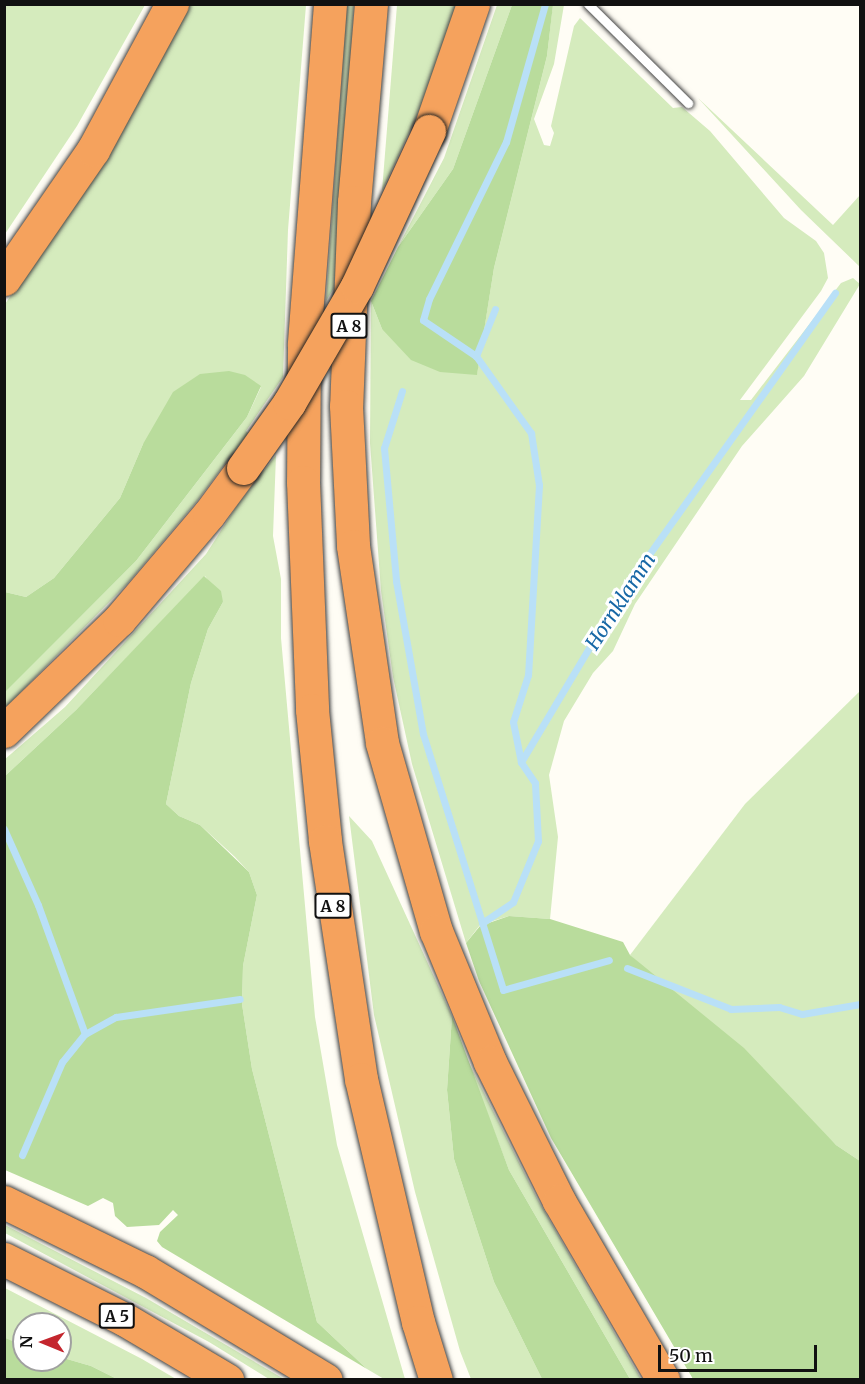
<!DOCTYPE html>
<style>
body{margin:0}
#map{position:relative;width:865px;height:1384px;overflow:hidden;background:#fffdf5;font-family:Merriweather,serif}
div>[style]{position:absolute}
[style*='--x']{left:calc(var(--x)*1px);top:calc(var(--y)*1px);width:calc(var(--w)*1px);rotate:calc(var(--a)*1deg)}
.green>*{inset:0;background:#d5ebbd}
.forest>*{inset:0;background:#b9dc9c}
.stream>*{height:7px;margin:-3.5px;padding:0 3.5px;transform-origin:3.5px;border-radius:3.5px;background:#b9e0f7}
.roads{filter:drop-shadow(0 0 2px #444) drop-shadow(0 0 2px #444)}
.service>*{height:9px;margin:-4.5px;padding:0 4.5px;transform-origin:4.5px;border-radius:4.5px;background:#fff}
.motorway>*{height:33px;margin:-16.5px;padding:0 16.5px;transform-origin:16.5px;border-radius:16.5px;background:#f5a25d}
.bridges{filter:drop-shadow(0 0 2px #222) drop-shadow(0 0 2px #222)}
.motorway-bridge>*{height:33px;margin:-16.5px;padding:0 16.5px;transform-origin:16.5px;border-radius:16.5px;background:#f5a25d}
span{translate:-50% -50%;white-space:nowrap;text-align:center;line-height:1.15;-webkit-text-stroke:6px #fff;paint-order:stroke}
.shield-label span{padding:2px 4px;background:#fff;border:2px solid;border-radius:4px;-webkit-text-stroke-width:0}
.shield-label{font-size:16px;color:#111;font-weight:700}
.water-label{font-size:20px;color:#1768a6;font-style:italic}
.frame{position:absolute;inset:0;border:6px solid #111;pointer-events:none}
.north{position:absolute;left:12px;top:1312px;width:60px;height:60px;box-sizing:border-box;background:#fff;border:2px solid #a0a0a0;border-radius:50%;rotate:271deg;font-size:16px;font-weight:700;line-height:24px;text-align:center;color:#111}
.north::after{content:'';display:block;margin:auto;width:21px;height:27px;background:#c4262e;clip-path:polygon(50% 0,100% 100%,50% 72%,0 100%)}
.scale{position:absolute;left:658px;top:1345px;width:159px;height:27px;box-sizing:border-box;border:3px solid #111;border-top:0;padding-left:8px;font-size:18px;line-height:21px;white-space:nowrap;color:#111;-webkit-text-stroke:4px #fff;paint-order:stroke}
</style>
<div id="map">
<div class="green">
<div style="clip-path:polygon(5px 4px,145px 5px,77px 126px,5px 234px)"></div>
<div style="clip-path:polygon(553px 4px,564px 5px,554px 64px,534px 119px,544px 145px,550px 146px,554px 133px,551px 126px,574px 26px,580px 18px,673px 108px,682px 107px,710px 131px,784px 218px,816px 241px,824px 253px,828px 278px,821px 291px,740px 400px,751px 400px,841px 283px,853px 278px,860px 284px,804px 376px,742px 446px,635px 604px,613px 651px,593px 673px,564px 721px,549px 775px,558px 837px,550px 919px,509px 916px,480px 925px,466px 943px,412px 764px,393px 677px,381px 591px,370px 443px,371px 301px,382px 329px,477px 374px,494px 268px,547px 56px)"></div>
<div style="clip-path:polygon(189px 5px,306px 5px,288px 230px,283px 377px,246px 431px,248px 433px,198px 500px,128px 583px,5px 708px,4px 692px,136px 561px,247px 417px,261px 387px,143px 444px,120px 498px,54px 578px,26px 597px,5px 592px,5px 304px,113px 148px)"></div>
<div style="clip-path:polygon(347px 5px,354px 5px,334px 288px,326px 301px)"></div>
<div style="clip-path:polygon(397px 5px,456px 5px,419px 111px,382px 191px)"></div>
<div style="clip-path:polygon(497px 5px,512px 5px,453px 169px,398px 247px,444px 158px)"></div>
<div style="clip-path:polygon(698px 98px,833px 225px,860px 195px,860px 267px,801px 210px)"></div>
<div style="clip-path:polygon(276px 455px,273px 536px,281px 579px,281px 638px,315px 1017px,337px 1145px,405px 1379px,384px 1379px,367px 1369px,317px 1322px,252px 1069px,242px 1004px,243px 966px,257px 895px,249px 872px,235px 857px,200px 825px,179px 816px,166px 804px,191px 683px,208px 629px,223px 602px,205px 576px,76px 710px,5px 776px,4px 760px,65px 707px,206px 554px,238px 504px)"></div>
<div style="clip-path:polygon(860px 691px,860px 1161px,836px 1145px,630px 955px,745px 804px)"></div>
<div style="clip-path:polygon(349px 816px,372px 841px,452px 1016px,447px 1090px,454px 1159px,494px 1282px,542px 1379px,471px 1379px,460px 1351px,415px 1192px,374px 1015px)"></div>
<div style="clip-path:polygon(465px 1055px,538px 1200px,641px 1379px,630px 1379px,509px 1170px)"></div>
<div style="clip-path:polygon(5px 1225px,146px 1298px,284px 1379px,269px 1379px,209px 1342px,5px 1233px)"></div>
<div style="clip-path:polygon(5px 1288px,142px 1359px,176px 1379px,117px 1379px,91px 1366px,60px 1357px,60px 1324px,24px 1324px,24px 1346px,8px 1340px,5px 1338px)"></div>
</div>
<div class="forest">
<div style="clip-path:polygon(512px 5px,553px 5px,547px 56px,494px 268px,477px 375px,440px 372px,411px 360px,382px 329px,371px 301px,398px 247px,453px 169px)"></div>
<div style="clip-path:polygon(229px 371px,245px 375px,261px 386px,247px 417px,136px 561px,5px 692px,5px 592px,26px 597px,54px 578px,120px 498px,143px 444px,173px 392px,200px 374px)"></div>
<div style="clip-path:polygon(204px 576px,221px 591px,223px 602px,208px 629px,191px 683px,166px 804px,179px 816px,200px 825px,249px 872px,257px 895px,243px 966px,242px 1004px,252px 1069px,317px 1322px,367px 1369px,162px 1247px,157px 1241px,160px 1232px,178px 1215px,173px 1210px,159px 1225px,127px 1227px,115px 1216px,113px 1203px,103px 1198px,88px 1206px,5px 1170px,5px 776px,76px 710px)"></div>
<div style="clip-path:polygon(509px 916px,550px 919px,623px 942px,630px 955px,744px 1048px,836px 1145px,860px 1161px,860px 1379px,693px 1379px,551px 1138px,479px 981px,466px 943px,480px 926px)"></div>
<div style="clip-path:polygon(452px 1016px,509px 1170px,630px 1379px,542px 1379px,494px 1282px,454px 1159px,447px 1090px)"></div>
<div style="clip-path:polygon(5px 1338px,24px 1346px,24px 1360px,60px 1357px,91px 1366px,117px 1379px,5px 1379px)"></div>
</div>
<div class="stream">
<div style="--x:495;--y:309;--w:51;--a:112"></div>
<div style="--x:476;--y:356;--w:95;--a:54.5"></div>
<div style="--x:531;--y:433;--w:53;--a:81.3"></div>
<div style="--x:539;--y:485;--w:190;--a:93.3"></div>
<div style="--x:528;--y:675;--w:49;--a:107.7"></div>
<div style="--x:513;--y:722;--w:41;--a:78.7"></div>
<div style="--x:476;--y:356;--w:64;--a:-145.8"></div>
<div style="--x:423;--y:320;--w:22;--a:-74"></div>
<div style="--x:429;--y:299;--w:175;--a:-63.9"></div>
<div style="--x:506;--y:142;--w:143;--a:-74.2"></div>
<div style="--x:402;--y:391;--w:60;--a:107.5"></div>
<div style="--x:384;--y:448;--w:134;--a:84.8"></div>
<div style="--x:396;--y:581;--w:155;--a:80"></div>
<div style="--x:423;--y:734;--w:268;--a:72.6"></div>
<div style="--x:503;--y:990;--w:110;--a:-15.8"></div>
<div style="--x:4;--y:829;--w:83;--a:65.9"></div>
<div style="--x:38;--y:905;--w:137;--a:70"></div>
<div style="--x:482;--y:923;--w:37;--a:-34"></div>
<div style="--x:513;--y:902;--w:66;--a:-67.7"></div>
<div style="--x:538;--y:841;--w:58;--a:-93"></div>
<div style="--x:535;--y:783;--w:25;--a:-124"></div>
<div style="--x:521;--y:762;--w:199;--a:-59.2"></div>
<div style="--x:623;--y:591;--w:366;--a:-54.6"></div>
<div style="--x:627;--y:968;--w:112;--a:21.5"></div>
<div style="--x:731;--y:1009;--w:48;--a:-2.4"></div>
<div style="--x:779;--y:1007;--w:24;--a:17"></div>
<div style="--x:802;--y:1014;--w:59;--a:-9.8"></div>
<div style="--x:22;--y:1155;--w:101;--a:-66.7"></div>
<div style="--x:62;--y:1062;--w:36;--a:-51"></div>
<div style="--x:85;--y:1034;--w:35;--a:-29"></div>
<div style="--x:116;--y:1017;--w:125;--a:-8.3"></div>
</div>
<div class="roads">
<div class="service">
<div style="--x:588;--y:4;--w:141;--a:44.7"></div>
</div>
<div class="motorway">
<div style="--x:330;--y:4;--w:342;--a:94.4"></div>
<div style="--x:304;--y:345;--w:137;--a:90.4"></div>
<div style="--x:303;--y:482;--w:228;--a:87.7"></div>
<div style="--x:312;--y:710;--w:132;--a:84.3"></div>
<div style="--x:325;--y:841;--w:241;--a:81.4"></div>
<div style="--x:361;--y:1079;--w:250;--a:76.8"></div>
<div style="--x:418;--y:1322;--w:61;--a:72.8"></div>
<div style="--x:371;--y:4;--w:199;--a:94.9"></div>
<div style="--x:354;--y:202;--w:204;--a:92.2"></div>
<div style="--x:346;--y:406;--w:140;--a:87.1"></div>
<div style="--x:353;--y:546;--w:199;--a:81.6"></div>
<div style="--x:382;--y:743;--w:196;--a:74"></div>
<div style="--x:436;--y:931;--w:142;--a:67.6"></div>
<div style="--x:490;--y:1062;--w:155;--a:63.6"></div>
<div style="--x:559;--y:1201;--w:207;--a:59.8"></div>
<div style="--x:429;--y:131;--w:134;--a:-70.9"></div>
<div style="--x:4;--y:279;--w:157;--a:-55.4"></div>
<div style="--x:93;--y:150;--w:166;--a:-61.6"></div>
<div style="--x:4;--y:731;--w:160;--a:-44"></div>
<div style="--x:119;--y:620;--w:139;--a:-49.7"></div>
<div style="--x:209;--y:514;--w:57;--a:-53.5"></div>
<div style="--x:4;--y:1202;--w:157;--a:26.1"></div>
<div style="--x:145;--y:1271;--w:211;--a:31.1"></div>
<div style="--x:4;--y:1259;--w:134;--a:26.6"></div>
<div style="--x:124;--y:1319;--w:120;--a:30.6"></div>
</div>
</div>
<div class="bridges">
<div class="motorway-bridge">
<div style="--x:243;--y:468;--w:80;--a:-54.7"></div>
<div style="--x:289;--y:403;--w:135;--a:-59.8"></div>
<div style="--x:357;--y:286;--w:171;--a:-65.1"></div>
</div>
</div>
<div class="shield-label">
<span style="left:349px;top:326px">A 8</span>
<span style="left:333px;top:906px">A 8</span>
<span style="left:117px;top:1316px">A 5</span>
</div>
<div class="water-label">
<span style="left:620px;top:601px;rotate:-57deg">Hornklamm</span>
</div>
<div class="frame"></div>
<div class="north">N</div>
<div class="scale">50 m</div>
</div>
